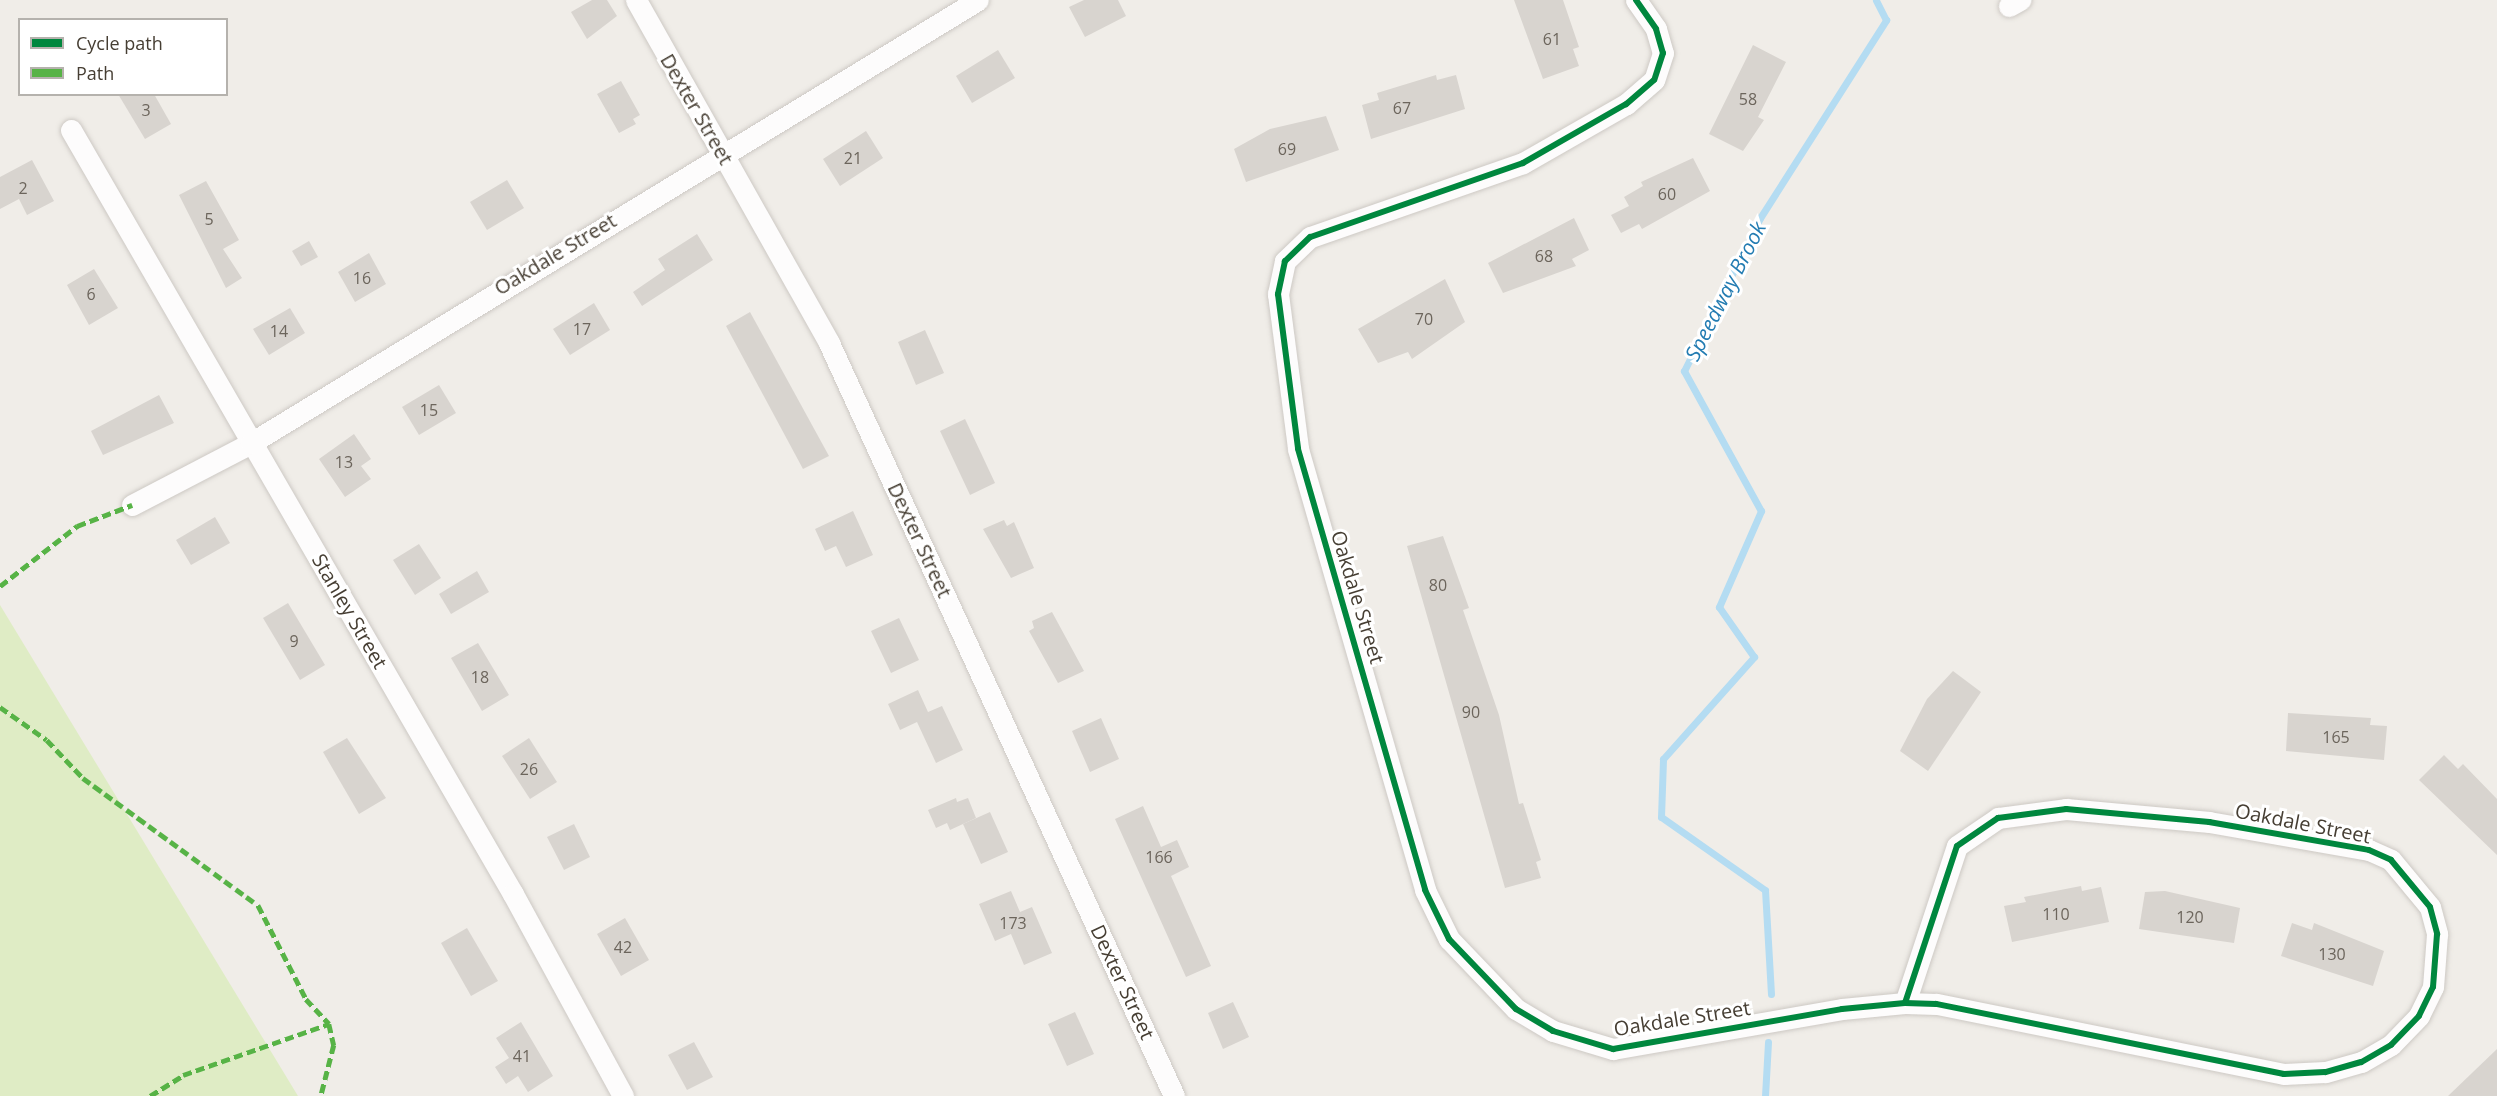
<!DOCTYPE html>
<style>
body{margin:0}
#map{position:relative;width:2497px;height:1096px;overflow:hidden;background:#f0ede8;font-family:"Open Sans",sans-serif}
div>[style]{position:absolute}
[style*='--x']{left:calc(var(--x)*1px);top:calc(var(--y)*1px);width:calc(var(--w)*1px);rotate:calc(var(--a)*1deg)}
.green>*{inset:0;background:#dfecc5}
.stream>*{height:7px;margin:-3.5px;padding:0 3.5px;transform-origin:3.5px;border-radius:3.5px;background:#b4dcf2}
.building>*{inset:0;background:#d8d4cf}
.roads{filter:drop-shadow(0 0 2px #cdc9c4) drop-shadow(0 0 2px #cdc9c4)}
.street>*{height:21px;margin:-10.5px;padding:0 10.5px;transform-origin:10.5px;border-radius:10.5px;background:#fdfcfc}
.quiet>*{height:4.5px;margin-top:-2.25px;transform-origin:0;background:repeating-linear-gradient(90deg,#57b346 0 9px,transparent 0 13.5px)}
.cycleway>*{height:6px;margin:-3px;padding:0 3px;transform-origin:3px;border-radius:3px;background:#00873e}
span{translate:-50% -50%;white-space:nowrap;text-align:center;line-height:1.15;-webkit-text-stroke:6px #fff;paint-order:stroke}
.number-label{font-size:16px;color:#6c655c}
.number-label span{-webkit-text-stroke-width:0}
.street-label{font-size:20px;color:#463e33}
.water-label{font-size:21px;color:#237cb2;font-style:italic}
.legend{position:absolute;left:18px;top:18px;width:210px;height:78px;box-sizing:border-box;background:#fff;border:2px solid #b5b2ad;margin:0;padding:8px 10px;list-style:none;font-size:18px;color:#463e33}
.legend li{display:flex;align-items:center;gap:12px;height:30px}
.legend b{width:30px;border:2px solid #b5b2ad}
</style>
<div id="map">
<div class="green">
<div style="clip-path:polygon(0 605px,298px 1096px,0 1096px)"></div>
</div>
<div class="stream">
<div style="--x:1771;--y:994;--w:104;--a:-93.3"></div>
<div style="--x:1765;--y:890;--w:127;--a:-144.9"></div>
<div style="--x:1661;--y:817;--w:58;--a:-88"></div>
<div style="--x:1663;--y:759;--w:137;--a:-48.3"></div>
<div style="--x:1754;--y:657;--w:61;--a:-125"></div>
<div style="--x:1719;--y:607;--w:105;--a:-66.4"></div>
<div style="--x:1761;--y:511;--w:160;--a:-118.8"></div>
<div style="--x:1684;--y:371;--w:171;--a:-63.6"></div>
<div style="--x:1760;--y:218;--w:235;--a:-57.5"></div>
<div style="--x:1886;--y:20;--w:22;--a:-117"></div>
<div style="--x:1765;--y:1096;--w:54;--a:-86.8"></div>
</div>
<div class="building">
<div style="clip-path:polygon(592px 0,607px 0,617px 16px,587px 39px,571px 12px)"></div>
<div style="clip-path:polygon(1084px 0,1118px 0,1126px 16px,1085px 37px,1069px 7px)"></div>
<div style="clip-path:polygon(1514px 0,1563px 0,1579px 47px,1573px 49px,1579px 66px,1543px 79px)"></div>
<div style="clip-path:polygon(1753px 45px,1786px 62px,1758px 117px,1764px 120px,1743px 151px,1709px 134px)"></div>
<div style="clip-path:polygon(998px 50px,1015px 78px,972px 103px,956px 76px)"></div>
<div style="clip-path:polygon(1436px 75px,1437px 80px,1456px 75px,1465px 109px,1371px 139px,1362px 105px,1379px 100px,1377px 93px)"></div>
<div style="clip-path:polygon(621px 81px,640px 115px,633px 119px,636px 124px,619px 133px,597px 94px)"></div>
<div style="clip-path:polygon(118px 94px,154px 94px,171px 124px,145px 139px)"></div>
<div style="clip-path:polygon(1326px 116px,1339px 150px,1246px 182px,1234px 149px,1270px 129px)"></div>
<div style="clip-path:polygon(866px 131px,883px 158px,840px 186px,823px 159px)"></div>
<div style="clip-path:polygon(1693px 158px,1710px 191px,1642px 229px,1639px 224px,1621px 233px,1611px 215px,1629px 206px,1624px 197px,1643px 186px,1641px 182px)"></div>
<div style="clip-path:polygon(32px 160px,54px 201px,27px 215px,19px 199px,0 209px,0 177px)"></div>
<div style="clip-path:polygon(507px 180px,524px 208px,487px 230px,470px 202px)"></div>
<div style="clip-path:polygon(206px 181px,239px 240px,223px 249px,242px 278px,226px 288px,179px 195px)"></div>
<div style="clip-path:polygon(1574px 218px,1589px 250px,1572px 259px,1576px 266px,1503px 293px,1488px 263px)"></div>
<div style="clip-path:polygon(697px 234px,713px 260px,642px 306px,633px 292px,665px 270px,658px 259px)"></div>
<div style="clip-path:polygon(309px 241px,318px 257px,301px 266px,292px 251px)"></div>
<div style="clip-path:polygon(369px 253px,386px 284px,355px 302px,338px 272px)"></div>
<div style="clip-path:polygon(94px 269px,118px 308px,89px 325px,67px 285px)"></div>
<div style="clip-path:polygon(1445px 279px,1465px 322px,1412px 359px,1408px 352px,1378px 363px,1358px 329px)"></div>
<div style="clip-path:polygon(594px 303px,610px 330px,570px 355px,553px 329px)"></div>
<div style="clip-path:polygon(290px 308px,305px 333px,269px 355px,253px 329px)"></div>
<div style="clip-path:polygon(750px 312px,829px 456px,803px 469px,726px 326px)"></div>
<div style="clip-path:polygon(925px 330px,944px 373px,916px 385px,898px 342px)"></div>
<div style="clip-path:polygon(439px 385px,456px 413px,419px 435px,402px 407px)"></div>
<div style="clip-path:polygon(159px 395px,174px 423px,103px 455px,91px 431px)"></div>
<div style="clip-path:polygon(965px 419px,995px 483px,970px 495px,940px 431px)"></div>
<div style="clip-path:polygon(354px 434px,371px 459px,361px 466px,371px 479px,345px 497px,319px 459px)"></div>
<div style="clip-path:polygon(853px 511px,873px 555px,846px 567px,836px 546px,825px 551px,815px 529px)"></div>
<div style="clip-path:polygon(215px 517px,230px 543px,191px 565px,176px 540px)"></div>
<div style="clip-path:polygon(1004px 520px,1007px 526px,1014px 522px,1034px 568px,1011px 578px,983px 529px)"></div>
<div style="clip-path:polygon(1443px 536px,1469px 608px,1463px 610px,1499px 715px,1519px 804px,1523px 803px,1541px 860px,1536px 862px,1541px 878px,1505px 888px,1407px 546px)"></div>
<div style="clip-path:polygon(419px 544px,441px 578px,415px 595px,393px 560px)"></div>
<div style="clip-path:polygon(477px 571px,489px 592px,451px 614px,439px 594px)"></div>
<div style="clip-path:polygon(288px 603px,325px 665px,300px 680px,263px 618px)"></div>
<div style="clip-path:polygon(1052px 612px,1084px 671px,1058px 683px,1029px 631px,1034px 628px,1032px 621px)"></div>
<div style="clip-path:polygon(899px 618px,919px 660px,891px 673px,871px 631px)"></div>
<div style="clip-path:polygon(478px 643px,509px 695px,482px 711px,451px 658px)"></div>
<div style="clip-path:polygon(1953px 671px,1981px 692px,1928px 771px,1900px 751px,1927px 699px)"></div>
<div style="clip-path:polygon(918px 690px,928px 712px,942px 706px,963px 750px,936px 763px,917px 722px,900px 730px,888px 704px)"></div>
<div style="clip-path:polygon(2288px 713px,2371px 718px,2370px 725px,2387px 726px,2384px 760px,2286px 751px)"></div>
<div style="clip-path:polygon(1101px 718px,1119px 759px,1090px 772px,1072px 731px)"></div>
<div style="clip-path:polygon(347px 738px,386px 798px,359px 814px,323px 752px)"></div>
<div style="clip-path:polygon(529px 738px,557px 782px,530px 799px,502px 756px)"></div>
<div style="clip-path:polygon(2444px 755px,2458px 769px,2463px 764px,2497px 799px,2497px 855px,2419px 780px)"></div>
<div style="clip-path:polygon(956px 798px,957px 802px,968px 798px,976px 818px,950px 830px,947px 823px,936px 828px,928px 810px)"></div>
<div style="clip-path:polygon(1143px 806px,1161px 847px,1177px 840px,1189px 867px,1171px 876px,1211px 966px,1186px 977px,1115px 819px)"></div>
<div style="clip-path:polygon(990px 812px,1008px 852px,981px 864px,963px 824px)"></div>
<div style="clip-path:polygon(574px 824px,590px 857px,564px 870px,547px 837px)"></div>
<div style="clip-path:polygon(2081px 886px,2082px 891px,2101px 887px,2109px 922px,2012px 942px,2004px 906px,2026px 902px,2024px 897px)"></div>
<div style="clip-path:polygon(1011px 891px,1020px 912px,1032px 907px,1052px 953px,1024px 965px,1011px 934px,995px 941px,979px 904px)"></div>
<div style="clip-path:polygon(2165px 891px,2240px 908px,2234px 943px,2139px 929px,2145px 892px)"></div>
<div style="clip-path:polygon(625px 918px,649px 960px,621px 976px,597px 934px)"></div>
<div style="clip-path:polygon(2292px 923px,2312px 930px,2314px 923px,2384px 951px,2373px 986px,2281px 956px)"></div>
<div style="clip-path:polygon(467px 928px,498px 981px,471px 996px,441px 943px)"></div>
<div style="clip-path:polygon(1233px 1002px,1249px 1037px,1223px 1049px,1208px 1013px)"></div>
<div style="clip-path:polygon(1075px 1012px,1094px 1054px,1067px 1066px,1048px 1024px)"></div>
<div style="clip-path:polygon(521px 1022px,553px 1076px,528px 1092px,518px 1076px,506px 1084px,495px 1067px,509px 1058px,496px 1038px)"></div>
<div style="clip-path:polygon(694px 1042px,713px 1077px,687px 1090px,668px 1055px)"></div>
<div style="clip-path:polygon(2497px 1049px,2497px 1096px,2448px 1096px)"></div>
</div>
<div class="roads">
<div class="street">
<div style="--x:636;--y:0;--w:394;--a:60.6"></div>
<div style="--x:829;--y:343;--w:828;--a:65.38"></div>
<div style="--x:1636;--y:0;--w:35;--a:55"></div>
<div style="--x:1656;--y:29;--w:25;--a:74"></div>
<div style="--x:1663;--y:53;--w:28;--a:108"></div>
<div style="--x:1654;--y:80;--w:37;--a:139"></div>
<div style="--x:1626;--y:104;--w:119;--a:150.2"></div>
<div style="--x:1523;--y:163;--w:225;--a:160.8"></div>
<div style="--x:1310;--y:237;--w:35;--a:136"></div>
<div style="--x:1285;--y:261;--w:34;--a:102"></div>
<div style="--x:1278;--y:294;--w:156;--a:82.6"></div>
<div style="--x:1298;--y:449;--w:459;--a:73.9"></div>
<div style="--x:1425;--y:890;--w:55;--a:63.9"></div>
<div style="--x:1449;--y:939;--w:97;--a:46.3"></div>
<div style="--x:1516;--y:1009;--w:43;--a:30.7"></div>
<div style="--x:1553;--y:1031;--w:63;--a:16.7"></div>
<div style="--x:1613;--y:1049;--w:232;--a:-9.9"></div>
<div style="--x:1842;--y:1009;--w:63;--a:-5.4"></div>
<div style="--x:2009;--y:6;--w:13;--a:-29"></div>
<div style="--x:71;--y:130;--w:883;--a:59.95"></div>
<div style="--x:513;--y:894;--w:230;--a:61.4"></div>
<div style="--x:132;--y:505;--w:134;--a:-27.5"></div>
<div style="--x:251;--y:443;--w:851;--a:-31.36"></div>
<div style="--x:2066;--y:809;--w:144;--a:5.2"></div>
<div style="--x:2209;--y:822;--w:162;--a:9.9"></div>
<div style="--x:2369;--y:850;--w:24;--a:24"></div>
<div style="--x:2391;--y:860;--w:61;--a:50.3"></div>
<div style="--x:2430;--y:907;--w:28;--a:75"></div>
<div style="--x:2437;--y:934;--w:53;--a:94.3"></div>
<div style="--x:2433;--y:987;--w:32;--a:116"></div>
<div style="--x:2419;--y:1016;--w:40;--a:134"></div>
<div style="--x:2391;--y:1045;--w:34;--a:150"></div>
<div style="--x:2361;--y:1062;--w:37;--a:164"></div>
<div style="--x:2325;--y:1072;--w:41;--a:177.2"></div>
<div style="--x:2284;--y:1074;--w:355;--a:-168.6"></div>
<div style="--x:1936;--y:1004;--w:31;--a:-178"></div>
<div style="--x:1905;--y:1003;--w:165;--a:-71.7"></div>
<div style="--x:1957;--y:846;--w:50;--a:-34.3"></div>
<div style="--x:1998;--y:818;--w:69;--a:-7.5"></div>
</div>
</div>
<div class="quiet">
<div style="--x:0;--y:586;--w:98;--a:-37.9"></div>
<div style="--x:77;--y:526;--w:59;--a:-20.9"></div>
<div style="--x:0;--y:707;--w:57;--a:35.1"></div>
<div style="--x:47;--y:740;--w:52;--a:46.5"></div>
<div style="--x:83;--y:778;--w:216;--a:36"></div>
<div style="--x:258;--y:905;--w:106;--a:62.9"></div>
<div style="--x:306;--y:999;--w:34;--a:47"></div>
<div style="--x:329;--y:1024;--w:22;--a:77"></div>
<div style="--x:334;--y:1045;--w:53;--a:104.3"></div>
<div style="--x:150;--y:1096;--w:39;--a:-32"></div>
<div style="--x:183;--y:1075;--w:155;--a:-19.3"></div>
</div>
<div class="cycleway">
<div style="--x:1636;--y:0;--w:35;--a:55"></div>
<div style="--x:1656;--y:29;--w:25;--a:74"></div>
<div style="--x:1663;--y:53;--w:28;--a:108"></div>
<div style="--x:1654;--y:80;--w:37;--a:139"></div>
<div style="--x:1626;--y:104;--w:119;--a:150.2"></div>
<div style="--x:1523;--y:163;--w:225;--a:160.8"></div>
<div style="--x:1310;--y:237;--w:35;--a:136"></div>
<div style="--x:1285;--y:261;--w:34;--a:102"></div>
<div style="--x:1278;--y:294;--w:156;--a:82.6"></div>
<div style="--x:1298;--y:449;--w:459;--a:73.9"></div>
<div style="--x:1425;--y:890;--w:55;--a:63.9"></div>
<div style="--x:1449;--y:939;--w:97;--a:46.3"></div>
<div style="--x:1516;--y:1009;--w:43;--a:30.7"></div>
<div style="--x:1553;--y:1031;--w:63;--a:16.7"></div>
<div style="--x:1613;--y:1049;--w:232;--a:-9.9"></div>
<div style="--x:1842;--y:1009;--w:63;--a:-5.4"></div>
<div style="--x:2066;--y:809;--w:144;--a:5.2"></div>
<div style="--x:2209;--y:822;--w:162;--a:9.9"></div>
<div style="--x:2369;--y:850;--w:24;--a:24"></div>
<div style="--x:2391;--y:860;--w:61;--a:50.3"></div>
<div style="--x:2430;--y:907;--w:28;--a:75"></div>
<div style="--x:2437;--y:934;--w:53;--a:94.3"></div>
<div style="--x:2433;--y:987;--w:32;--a:116"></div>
<div style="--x:2419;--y:1016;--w:40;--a:134"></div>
<div style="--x:2391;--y:1045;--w:34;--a:150"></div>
<div style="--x:2361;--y:1062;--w:37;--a:164"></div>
<div style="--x:2325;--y:1072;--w:41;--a:177.2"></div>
<div style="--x:2284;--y:1074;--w:355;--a:-168.6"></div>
<div style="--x:1936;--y:1004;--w:31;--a:-178"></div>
<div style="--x:1905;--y:1003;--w:165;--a:-71.7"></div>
<div style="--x:1957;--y:846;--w:50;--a:-34.3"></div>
<div style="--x:1998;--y:818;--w:69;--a:-7.5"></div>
</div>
<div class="number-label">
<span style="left:1552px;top:39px">61</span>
<span style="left:1748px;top:99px">58</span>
<span style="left:1402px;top:108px">67</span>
<span style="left:146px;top:110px">3</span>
<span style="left:1287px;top:149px">69</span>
<span style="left:853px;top:158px">21</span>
<span style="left:23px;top:188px">2</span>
<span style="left:1667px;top:194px">60</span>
<span style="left:209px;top:219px">5</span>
<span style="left:1544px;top:256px">68</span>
<span style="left:362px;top:278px">16</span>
<span style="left:91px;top:294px">6</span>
<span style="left:1424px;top:319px">70</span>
<span style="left:582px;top:329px">17</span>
<span style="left:279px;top:331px">14</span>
<span style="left:429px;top:410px">15</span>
<span style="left:344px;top:462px">13</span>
<span style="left:1438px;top:585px">80</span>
<span style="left:294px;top:641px">9</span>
<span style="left:480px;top:677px">18</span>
<span style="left:1471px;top:712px">90</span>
<span style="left:2336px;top:737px">165</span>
<span style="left:529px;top:769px">26</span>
<span style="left:1159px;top:857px">166</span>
<span style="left:2056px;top:914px">110</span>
<span style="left:2190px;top:917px">120</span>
<span style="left:1013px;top:923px">173</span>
<span style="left:623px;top:947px">42</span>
<span style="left:2332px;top:954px">130</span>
<span style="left:522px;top:1056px">41</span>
</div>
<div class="street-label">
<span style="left:697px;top:109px;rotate:60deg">Dexter Street</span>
<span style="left:555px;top:254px;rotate:-31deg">Oakdale Street</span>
<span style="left:920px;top:540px;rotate:65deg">Dexter Street</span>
<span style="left:1358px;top:597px;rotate:73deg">Oakdale Street</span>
<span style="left:350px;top:611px;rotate:60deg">Stanley Street</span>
<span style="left:2303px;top:823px;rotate:11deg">Oakdale Street</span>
<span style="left:1123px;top:982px;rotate:65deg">Dexter Street</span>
<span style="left:1682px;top:1018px;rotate:-9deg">Oakdale Street</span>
</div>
<div class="water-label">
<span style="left:1725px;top:291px;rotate:-63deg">Speedway Brook</span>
</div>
<ul class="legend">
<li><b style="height:8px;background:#00873e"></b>Cycle path</li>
<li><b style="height:8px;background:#57b346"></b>Path</li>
</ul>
</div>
